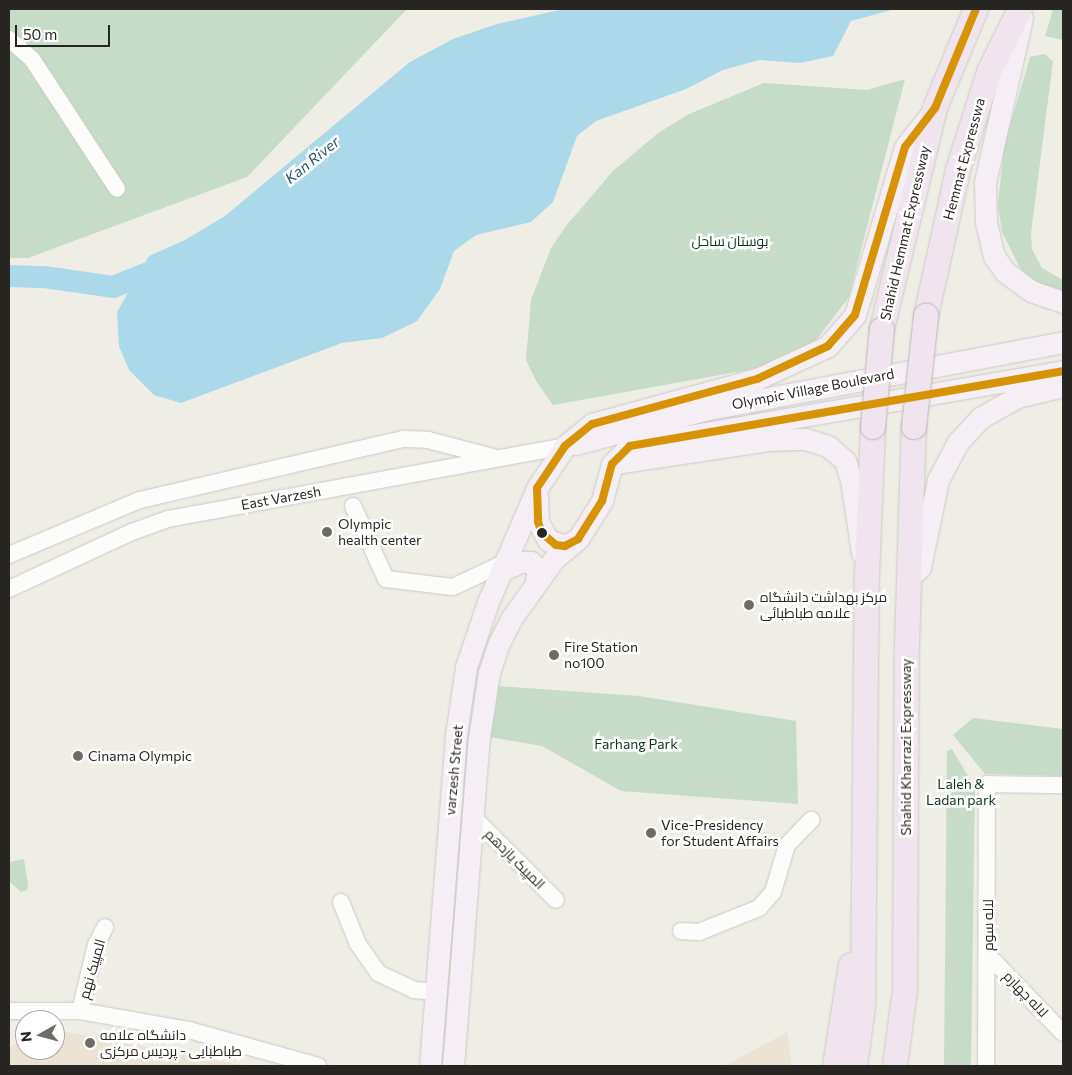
<!DOCTYPE html>
<meta charset="utf-8">
<style>
body{margin:0}
#map{position:relative;width:1072px;height:1075px;overflow:hidden;background:#eeede6;font-family:Commissioner,Cairo,sans-serif}
div>[style]{position:absolute}
[style*='--x']{left:calc(var(--x)*1px);top:calc(var(--y)*1px);width:calc(var(--w)*1px);rotate:calc(var(--a)*1deg)}
.education>*{inset:0;background:#ebe4d5}
.green>*{inset:0;background:#c6dcc8}
.water>*{inset:0;background:#acd9ea}
.river>*{height:22px;margin:-11px;padding:0 11px;transform-origin:11px;border-radius:11px;background:#acd9ea}
.roads{filter:drop-shadow(0 0 1px #cbcac5) drop-shadow(0 0 1px #cbcac5)}
.minor>*{height:16px;margin:-8px;padding:0 8px;transform-origin:8px;border-radius:8px;background:#fcfcfb}
.major>*{height:21px;margin:-10.5px;padding:0 10.5px;transform-origin:10.5px;border-radius:10.5px;background:#f5eef4}
.highway>*{height:24px;margin:-12px;padding:0 12px;transform-origin:12px;border-radius:12px;background:#f0e5ee}
.bridges{filter:drop-shadow(0 0 1px #c0b4bc) drop-shadow(0 0 1px #c0b4bc)}
.highway-bridge>*{height:24px;margin:-12px;padding:0 12px;transform-origin:12px;border-radius:12px;background:#f0e5ee}
.bus-1>*{height:8px;margin:-4px;padding:0 4px;transform-origin:4px;border-radius:4px;background:#d89305}
.dots>*{width:14px;height:14px;translate:-50% -50%;box-sizing:border-box;border:2px solid #fff;border-radius:50%}
span{translate:-50% -50%;white-space:nowrap;text-align:center;line-height:1.15;-webkit-text-stroke:5px #fff;paint-order:stroke}
.street-label{font-size:14px;color:#282622}
.park-label{font-size:14px;color:#0c341b}
.poi-label{font-size:14px;color:#282622}
.left{translate:0 -50%;text-align:left}
.water-label{font-size:15px;color:#215669;font-style:italic}
.frame{position:absolute;inset:0;border:10px solid #282622;pointer-events:none}
.north{position:absolute;left:15px;top:1010px;width:50px;height:50px;box-sizing:border-box;background:#fff;border:1px solid #a9a8a7;border-radius:50%;rotate:263deg;font-size:14px;font-weight:700;line-height:20px;text-align:center;color:#282622}
.north::after{content:'';display:block;margin:auto;width:18px;height:22px;background:#6d6c67;clip-path:polygon(50% 0,100% 100%,50% 72%,0 100%)}
.scale{position:absolute;left:15px;top:25px;width:95px;height:22px;box-sizing:border-box;border:2px solid #282622;border-top:0;padding-left:6px;font-size:15px;line-height:18px;white-space:nowrap;color:#282622;-webkit-text-stroke:4px #fff;paint-order:stroke}
</style>
<div id="map">
<div class="education">
<div style="clip-path:polygon(55px 1030px,246px 1066px,9px 1066px,9px 1048px,25px 1038px,25px 1050px,55px 1050px)"></div>
<div style="clip-path:polygon(787px 1032px,792px 1066px,725px 1066px)"></div>
</div>
<div class="green">
<div style="clip-path:polygon(9px 9px,407px 9px,247px 177px,28px 258px,9px 258px)"></div>
<div style="clip-path:polygon(1053px 9px,1063px 9px,1063px 40px,1045px 36px)"></div>
<div style="clip-path:polygon(1044px 54px,1053px 61px,1031px 233px,1032px 249px,1042px 268px,1063px 280px,1063px 293px,1033px 281px,1020px 268px,1002px 232px,998px 205px,1004px 146px,1030px 57px)"></div>
<div style="clip-path:polygon(905px 79px,849px 297px,811px 347px,759px 368px,553px 405px,536px 381px,526px 360px,531px 300px,551px 248px,566px 226px,613px 171px,658px 133px,689px 114px,764px 83px,867px 90px)"></div>
<div style="clip-path:polygon(497px 686px,639px 696px,796px 721px,798px 804px,621px 791px,542px 746px,489px 737px)"></div>
<div style="clip-path:polygon(973px 718px,1063px 729px,1063px 776px,985px 774px,953px 735px)"></div>
<div style="clip-path:polygon(952px 749px,975px 788px,971px 1066px,944px 1066px,947px 751px)"></div>
<div style="clip-path:polygon(24px 859px,28px 885px,27px 890px,21px 892px,9px 881px,9px 862px)"></div>
</div>
<div class="water">
<div style="clip-path:polygon(564px 9px,895px 9px,851px 21px,833px 56px,800px 63px,759px 60px,723px 70px,686px 89px,596px 121px,577px 136px,553px 202px,531px 222px,476px 235px,454px 251px,440px 289px,417px 321px,382px 338px,342px 343px,181px 403px,154px 395px,129px 370px,119px 346px,117px 312px,149px 256px,185px 240px,225px 216px,410px 62px,453px 39px,497px 24px)"></div>
</div>
<div class="river">
<div style="--x:9;--y:276;--w:35;--a:2"></div>
<div style="--x:44;--y:277;--w:70;--a:8.2"></div>
<div style="--x:113;--y:287;--w:54;--a:-21.8"></div>
</div>
<div class="roads">
<div class="minor">
<div style="--x:9;--y:39;--w:30;--a:41"></div>
<div style="--x:32;--y:59;--w:155;--a:56.8"></div>
<div style="--x:353;--y:506;--w:80;--a:65.7"></div>
<div style="--x:386;--y:579;--w:67;--a:6.8"></div>
<div style="--x:453;--y:587;--w:61;--a:-25.3"></div>
<div style="--x:9;--y:555;--w:142;--a:-22.8"></div>
<div style="--x:140;--y:500;--w:243;--a:-13.1"></div>
<div style="--x:377;--y:445;--w:28;--a:-13"></div>
<div style="--x:404;--y:439;--w:24;--a:2"></div>
<div style="--x:428;--y:440;--w:67;--a:14.7"></div>
<div style="--x:9;--y:589;--w:136;--a:-24.9"></div>
<div style="--x:132;--y:532;--w:38;--a:-20"></div>
<div style="--x:168;--y:519;--w:404;--a:-10.4"></div>
<div style="--x:473;--y:817;--w:117;--a:45"></div>
<div style="--x:341;--y:902;--w:45;--a:68"></div>
<div style="--x:358;--y:944;--w:35;--a:55"></div>
<div style="--x:378;--y:973;--w:40;--a:25"></div>
<div style="--x:414;--y:990;--w:23;--a:5"></div>
<div style="--x:681;--y:931;--w:18;--a:3"></div>
<div style="--x:699;--y:932;--w:65;--a:-21.8"></div>
<div style="--x:759;--y:908;--w:21;--a:-49"></div>
<div style="--x:773;--y:892;--w:49;--a:-73.4"></div>
<div style="--x:787;--y:845;--w:35;--a:-46"></div>
<div style="--x:988;--y:955;--w:108;--a:46.1"></div>
<div style="--x:9;--y:1011;--w:71;--a:0"></div>
<div style="--x:80;--y:1011;--w:111;--a:9.9"></div>
<div style="--x:189;--y:1030;--w:134;--a:15.6"></div>
<div style="--x:80;--y:1011;--w:68;--a:-76.4"></div>
<div style="--x:96;--y:945;--w:20;--a:-63"></div>
<div style="--x:986;--y:1066;--w:282;--a:-89.8"></div>
<div style="--x:987;--y:784;--w:76;--a:0.8"></div>
</div>
<div class="major">
<div style="--x:1022;--y:18;--w:168;--a:102.7"></div>
<div style="--x:985;--y:182;--w:40;--a:88.6"></div>
<div style="--x:986;--y:222;--w:35;--a:77"></div>
<div style="--x:994;--y:256;--w:19;--a:55"></div>
<div style="--x:1005;--y:272;--w:32;--a:36"></div>
<div style="--x:1031;--y:291;--w:34;--a:19"></div>
<div style="--x:575;--y:444;--w:133;--a:-14.8"></div>
<div style="--x:704;--y:410;--w:365;--a:-10.7"></div>
<div style="--x:615;--y:463;--w:155;--a:-8.5"></div>
<div style="--x:768;--y:440;--w:37;--a:-2"></div>
<div style="--x:805;--y:439;--w:24;--a:17"></div>
<div style="--x:828;--y:446;--w:23;--a:41"></div>
<div style="--x:845;--y:461;--w:20;--a:72"></div>
<div style="--x:851;--y:480;--w:74;--a:81.4"></div>
<div style="--x:537;--y:496;--w:26;--a:88"></div>
<div style="--x:538;--y:522;--w:21;--a:61"></div>
<div style="--x:548;--y:540;--w:18;--a:19"></div>
<div style="--x:565;--y:546;--w:14;--a:-30"></div>
<div style="--x:503;--y:570;--w:19;--a:-25"></div>
<div style="--x:520;--y:562;--w:11;--a:0"></div>
<div style="--x:531;--y:562;--w:11;--a:52"></div>
<div style="--x:538;--y:571;--w:15;--a:101"></div>
<div style="--x:908;--y:579;--w:17;--a:-45"></div>
<div style="--x:920;--y:567;--w:89;--a:-78.3"></div>
<div style="--x:938;--y:480;--w:43;--a:-62.2"></div>
<div style="--x:958;--y:442;--w:33;--a:-47"></div>
<div style="--x:980;--y:418;--w:43;--a:-29.6"></div>
<div style="--x:1017;--y:397;--w:47;--a:-13.4"></div>
<div style="--x:430;--y:1066;--w:332;--a:-85.5"></div>
<div style="--x:456;--y:735;--w:69;--a:-81.6"></div>
<div style="--x:466;--y:667;--w:69;--a:-71.3"></div>
<div style="--x:488;--y:602;--w:124;--a:-66.7"></div>
<div style="--x:537;--y:488;--w:50;--a:-56.3"></div>
<div style="--x:565;--y:446;--w:35;--a:-39"></div>
<div style="--x:592;--y:424;--w:171;--a:-15.3"></div>
<div style="--x:757;--y:379;--w:78;--a:-24.9"></div>
<div style="--x:828;--y:346;--w:41;--a:-48.9"></div>
<div style="--x:855;--y:315;--w:175;--a:-73.4"></div>
<div style="--x:905;--y:147;--w:48;--a:-51.7"></div>
<div style="--x:453;--y:1066;--w:329;--a:-85.5"></div>
<div style="--x:479;--y:738;--w:66;--a:-81.3"></div>
<div style="--x:489;--y:673;--w:32;--a:-72"></div>
<div style="--x:499;--y:643;--w:27;--a:-63"></div>
<div style="--x:511;--y:619;--w:74;--a:-54.4"></div>
<div style="--x:554;--y:559;--w:31;--a:-40"></div>
<div style="--x:578;--y:539;--w:45;--a:-57.7"></div>
<div style="--x:602;--y:501;--w:38;--a:-75"></div>
<div style="--x:612;--y:464;--w:25;--a:-45"></div>
<div style="--x:630;--y:446;--w:439;--a:-9.8"></div>
</div>
<div class="highway">
<div style="--x:926;--y:316;--w:149;--a:-77.6"></div>
<div style="--x:958;--y:170;--w:103;--a:-72.4"></div>
<div style="--x:989;--y:72;--w:70;--a:-63.8"></div>
<div style="--x:882;--y:329;--w:227;--a:-76.5"></div>
<div style="--x:935;--y:108;--w:107;--a:-67.5"></div>
<div style="--x:835;--y:1066;--w:102;--a:-81"></div>
<div style="--x:855;--y:1066;--w:60;--a:-82.3"></div>
<div style="--x:863;--y:1007;--w:431;--a:-89.5"></div>
<div style="--x:867;--y:576;--w:149;--a:-87.7"></div>
<div style="--x:895;--y:1066;--w:77;--a:-82.5"></div>
<div style="--x:905;--y:990;--w:345;--a:-89.7"></div>
<div style="--x:907;--y:645;--w:218;--a:-88.2"></div>
</div>
</div>
<div class="bridges">
<div class="highway-bridge">
<div style="--x:873;--y:427;--w:98;--a:-84.8"></div>
<div style="--x:914;--y:427;--w:112;--a:-83.8"></div>
</div>
</div>
<div class="bus-1">
<div style="--x:976;--y:9;--w:107;--a:112.5"></div>
<div style="--x:935;--y:108;--w:49;--a:127.6"></div>
<div style="--x:905;--y:147;--w:175;--a:106.6"></div>
<div style="--x:855;--y:315;--w:41;--a:131.1"></div>
<div style="--x:828;--y:346;--w:78;--a:155.1"></div>
<div style="--x:757;--y:379;--w:171;--a:164.7"></div>
<div style="--x:592;--y:424;--w:35;--a:141"></div>
<div style="--x:565;--y:446;--w:50;--a:123.7"></div>
<div style="--x:537;--y:488;--w:34;--a:88"></div>
<div style="--x:538;--y:522;--w:12;--a:70"></div>
<div style="--x:542;--y:533;--w:18;--a:41"></div>
<div style="--x:556;--y:545;--w:9;--a:6"></div>
<div style="--x:565;--y:546;--w:15;--a:-28"></div>
<div style="--x:578;--y:539;--w:45;--a:-57.7"></div>
<div style="--x:602;--y:501;--w:38;--a:-75"></div>
<div style="--x:612;--y:464;--w:25;--a:-45"></div>
<div style="--x:630;--y:446;--w:439;--a:-9.8"></div>
</div>
<div class="dots">
<div style="left:327px;top:532px;background:#6d6c67"></div>
<div style="left:542px;top:533px;background:#282622"></div>
<div style="left:749px;top:605px;background:#6d6c67"></div>
<div style="left:554px;top:655px;background:#6d6c67"></div>
<div style="left:78px;top:756px;background:#6d6c67"></div>
<div style="left:651px;top:833px;background:#6d6c67"></div>
<div style="left:90px;top:1043px;background:#6d6c67"></div>
</div>
<div class="street-label">
<span style="left:964px;top:159px;rotate:-75deg">Hemmat Expresswa</span>
<span style="left:905px;top:233px;rotate:-77deg">Shahid Hemmat Expressway</span>
<span style="left:813px;top:389px;rotate:-11deg">Olympic Village Boulevard</span>
<span style="left:281px;top:498px;rotate:-10deg">East Varzesh</span>
<span style="left:906px;top:747px;rotate:-90deg">Shahid Kharrazi Expressway</span>
<span style="left:454px;top:770px;rotate:-85deg">varzesh Street</span>
<span style="left:515px;top:859px;rotate:45deg">المپیک یازدهم</span>
<span style="left:988px;top:925px;rotate:-90deg">لاله سوم</span>
<span style="left:92px;top:969px;rotate:-74deg">المپیک نهم</span>
<span style="left:1026px;top:994px;rotate:46deg">لاله چهارم</span>
</div>
<div class="park-label">
<span style="left:730px;top:241px">بوستان ساحل</span>
<span style="left:636px;top:744px">Farhang Park</span>
<span style="left:961px;top:792px">Laleh &amp;<br>Ladan park</span>
</div>
<div class="poi-label">
<span class="left" style="left:338px;top:532px">Olympic<br>health center</span>
<span class="left" style="left:760px;top:605px">مرکز بهداشت دانشگاه<br>علامه طباطبائی</span>
<span class="left" style="left:564px;top:655px">Fire Station<br>no100</span>
<span class="left" style="left:88px;top:756px">Cinama Olympic</span>
<span class="left" style="left:661px;top:833px">Vice-Presidency<br>for Student Affairs</span>
<span class="left" style="left:100px;top:1043px">دانشگاه علامه<br>طباطبایی - پردیس مرکزی</span>
</div>
<div class="water-label">
<span style="left:312px;top:160px;rotate:-39deg">Kan River</span>
</div>
<div class="frame"></div>
<div class="north">N</div>
<div class="scale">50 m</div>
</div>
